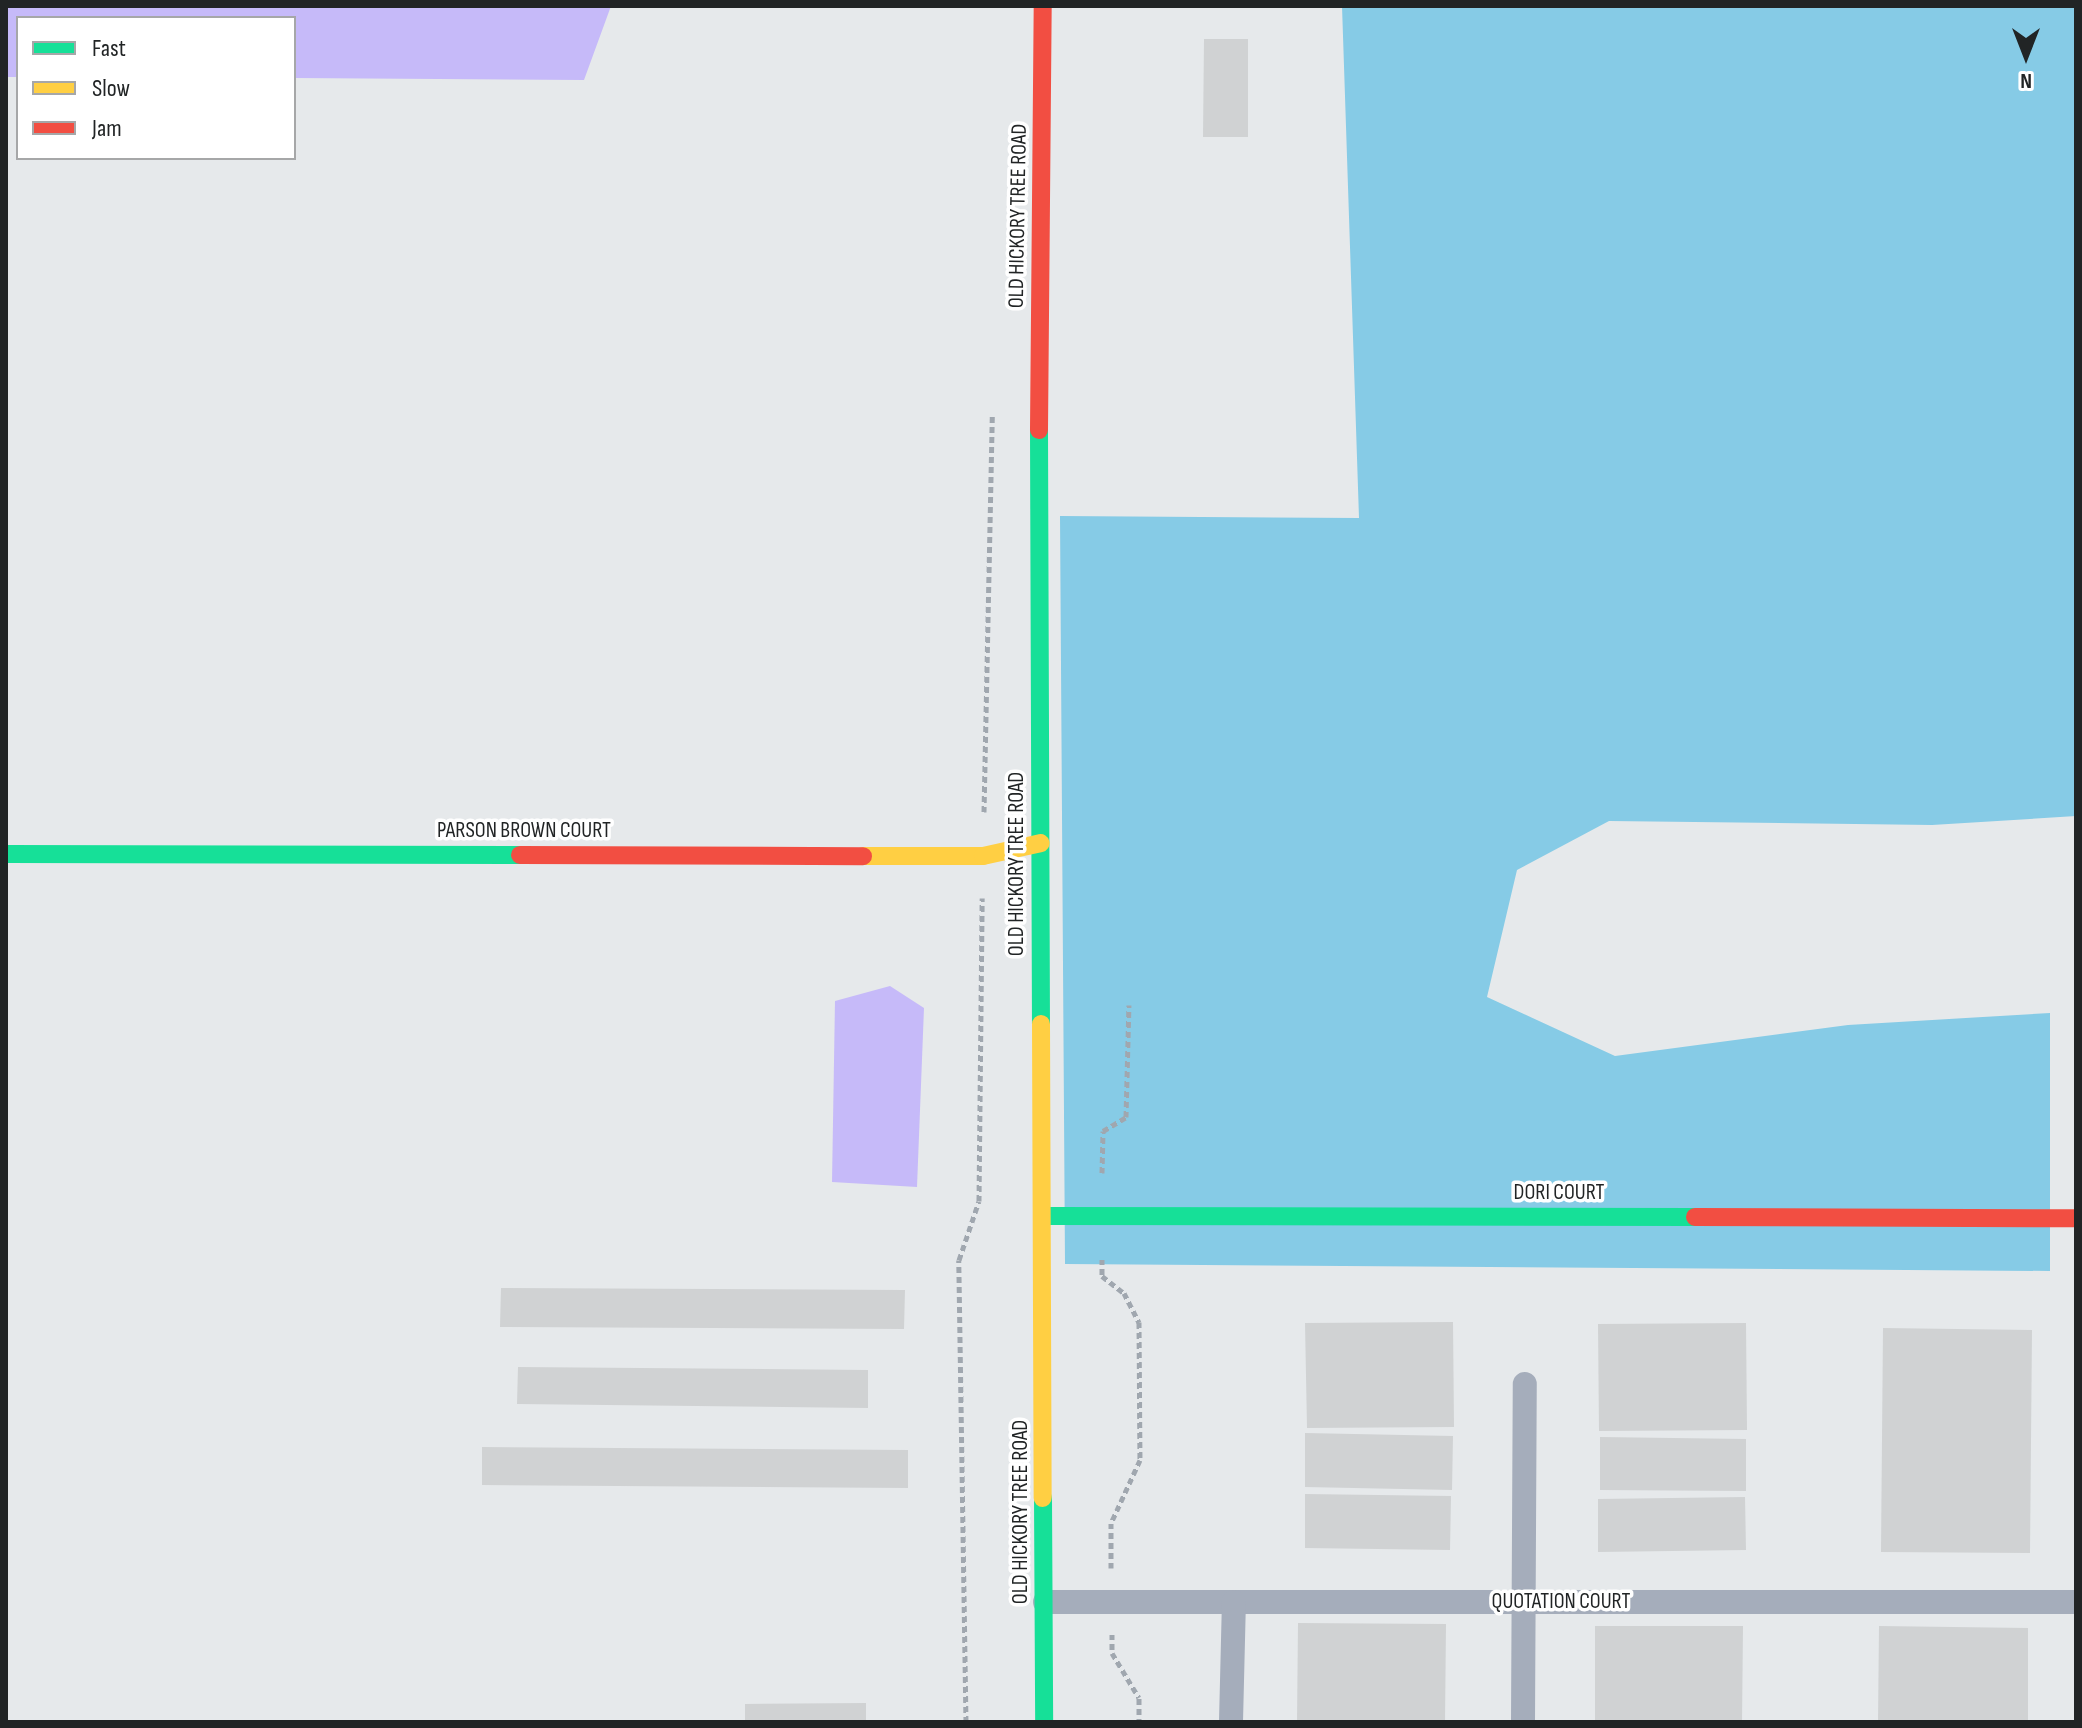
<!DOCTYPE html>
<style>
body{margin:0}
#map{position:relative;width:2082px;height:1728px;overflow:hidden;background:#e6e9eb;font-family:"Sofia Sans Condensed",sans-serif}
div>[style]{position:absolute}
[style*='--x']{left:calc(var(--x)*1px);top:calc(var(--y)*1px);width:calc(var(--w)*1px);rotate:calc(var(--a)*1deg)}
.forest>*{inset:0;background:#86cbe6}
.water>*{inset:0;background:#c6baf9}
.building>*{inset:0;background:#d0d2d3}
.path>*{height:5px;margin-top:-2.5px;transform-origin:0;background:repeating-linear-gradient(90deg,#a0a7af 0 6px,transparent 0 10px)}
.lane>*{height:24px;margin:-12px;padding:0 12px;transform-origin:12px;border-radius:12px;background:#a5adbb}
.fast>*{height:18px;margin:-9px;padding:0 9px;transform-origin:9px;border-radius:9px;background:#16e098}
.slow>*{height:18px;margin:-9px;padding:0 9px;transform-origin:9px;border-radius:9px;background:#ffcf43}
.jam>*{height:18px;margin:-9px;padding:0 9px;transform-origin:9px;border-radius:9px;background:#f24e42}
span{translate:-50% -50%;white-space:nowrap;text-align:center;line-height:1.15;-webkit-text-stroke:7px #fff;paint-order:stroke}
.street-label{font-size:22px;color:#212425}
.frame{position:absolute;inset:0;border:8px solid #212425;pointer-events:none}
.legend{position:absolute;left:16px;top:16px;width:280px;height:144px;box-sizing:border-box;background:#fff;border:2px solid #a6a7a8;margin:0;padding:10px 14px;list-style:none;font-size:24px;color:#212425}
.legend li{display:flex;align-items:center;gap:16px;height:40px}
.legend b{width:40px;border:2px solid #a6a7a8}
.north{position:absolute;left:1986px;top:16px;width:80px;height:80px;-webkit-text-stroke:6px #fff;paint-order:stroke;rotate:180deg;font-size:22px;font-weight:700;line-height:32px;text-align:center;color:#212425}
.north::after{content:'';display:block;margin:auto;width:28px;height:36px;background:#212425;clip-path:polygon(50% 0,100% 100%,50% 72%,0 100%)}
</style>
<div id="map">
<div class="forest">
<div style="clip-path:polygon(1342px 6px,2076px 6px,2076px 816px,1932px 825px,1609px 821px,1517px 870px,1487px 997px,1615px 1056px,1848px 1025px,2050px 1013px,2050px 1271px,1065px 1264px,1060px 516px,1359px 518px)"></div>
</div>
<div class="water">
<div style="clip-path:polygon(6px 6px,611px 6px,584px 80px,294px 78px,294px 18px,18px 18px,18px 77px,6px 77px)"></div>
<div style="clip-path:polygon(890px 986px,924px 1008px,917px 1187px,832px 1182px,835px 1001px)"></div>
</div>
<div class="building">
<div style="clip-path:polygon(1204px 39px,1248px 39px,1248px 137px,1203px 137px)"></div>
<div style="clip-path:polygon(501px 1288px,905px 1290px,904px 1329px,500px 1327px)"></div>
<div style="clip-path:polygon(1453px 1322px,1454px 1427px,1307px 1428px,1305px 1323px)"></div>
<div style="clip-path:polygon(1746px 1323px,1747px 1430px,1599px 1431px,1598px 1324px)"></div>
<div style="clip-path:polygon(1883px 1328px,2032px 1330px,2030px 1553px,1881px 1552px)"></div>
<div style="clip-path:polygon(518px 1367px,868px 1370px,868px 1408px,517px 1404px)"></div>
<div style="clip-path:polygon(1305px 1433px,1453px 1436px,1452px 1490px,1305px 1487px)"></div>
<div style="clip-path:polygon(1600px 1437px,1746px 1439px,1746px 1491px,1600px 1490px)"></div>
<div style="clip-path:polygon(482px 1447px,908px 1450px,908px 1488px,482px 1485px)"></div>
<div style="clip-path:polygon(1305px 1494px,1451px 1496px,1450px 1550px,1305px 1548px)"></div>
<div style="clip-path:polygon(1745px 1497px,1746px 1550px,1598px 1552px,1598px 1499px)"></div>
<div style="clip-path:polygon(1298px 1623px,1446px 1624px,1445px 1722px,1297px 1722px)"></div>
<div style="clip-path:polygon(1595px 1626px,1743px 1626px,1742px 1722px,1595px 1722px)"></div>
<div style="clip-path:polygon(1879px 1626px,2028px 1628px,2028px 1722px,1878px 1722px)"></div>
<div style="clip-path:polygon(866px 1703px,866px 1722px,745px 1722px,745px 1704px)"></div>
</div>
<div class="path">
<div style="--x:984;--y:812;--w:398;--a:-88.8"></div>
<div style="--x:1102;--y:1173;--w:42;--a:-88.6"></div>
<div style="--x:1103;--y:1131;--w:27;--a:-31"></div>
<div style="--x:1126;--y:1117;--w:112;--a:-88.5"></div>
<div style="--x:1102;--y:1259;--w:17;--a:90"></div>
<div style="--x:1102;--y:1276;--w:28;--a:38"></div>
<div style="--x:1124;--y:1293;--w:33;--a:63"></div>
<div style="--x:1139;--y:1322;--w:138;--a:89.6"></div>
<div style="--x:1140;--y:1460;--w:69;--a:114.7"></div>
<div style="--x:1111;--y:1523;--w:45;--a:90"></div>
<div style="--x:1112;--y:1634;--w:19;--a:90"></div>
<div style="--x:1112;--y:1653;--w:52;--a:59"></div>
<div style="--x:1139;--y:1698;--w:24;--a:90"></div>
<div style="--x:966;--y:1722;--w:462;--a:-90.9"></div>
<div style="--x:959;--y:1260;--w:62;--a:-71.3"></div>
<div style="--x:979;--y:1201;--w:303;--a:-89.4"></div>
</div>
<div class="lane">
<div style="--x:1045;--y:1602;--w:1031;--a:0"></div>
<div style="--x:1231;--y:1722;--w:120;--a:-88.6"></div>
<div style="--x:1523;--y:1722;--w:338;--a:-89.7"></div>
</div>
<div class="fast">
<div style="--x:1039;--y:430;--w:594;--a:89.81"></div>
<div style="--x:6;--y:854;--w:514;--a:0.11"></div>
<div style="--x:1043;--y:1216;--w:652;--a:0.09"></div>
<div style="--x:1043;--y:1498;--w:224;--a:89.7"></div>
</div>
<div class="slow">
<div style="--x:863;--y:856;--w:120;--a:0"></div>
<div style="--x:983;--y:856;--w:59;--a:-12.6"></div>
<div style="--x:1041;--y:1024;--w:474;--a:89.8"></div>
</div>
<div class="jam">
<div style="--x:1039;--y:430;--w:424;--a:-89.5"></div>
<div style="--x:520;--y:855;--w:343;--a:0.2"></div>
<div style="--x:1695;--y:1217;--w:381;--a:0.2"></div>
</div>
<div class="street-label">
<span style="left:1018px;top:216px;rotate:-89deg">OLD HICKORY TREE ROAD</span>
<span style="left:524px;top:831px">PARSON BROWN COURT</span>
<span style="left:1017px;top:864px;rotate:-90deg">OLD HICKORY TREE ROAD</span>
<span style="left:1559px;top:1193px">DORI COURT</span>
<span style="left:1021px;top:1512px;rotate:-90deg">OLD HICKORY TREE ROAD</span>
<span style="left:1561px;top:1602px">QUOTATION COURT</span>
</div>
<div class="frame"></div>
<ul class="legend">
<li><b style="height:10px;background:#16e098"></b>Fast</li>
<li><b style="height:10px;background:#ffcf43"></b>Slow</li>
<li><b style="height:10px;background:#f24e42"></b>Jam</li>
</ul>
<div class="north">N</div>
</div>
